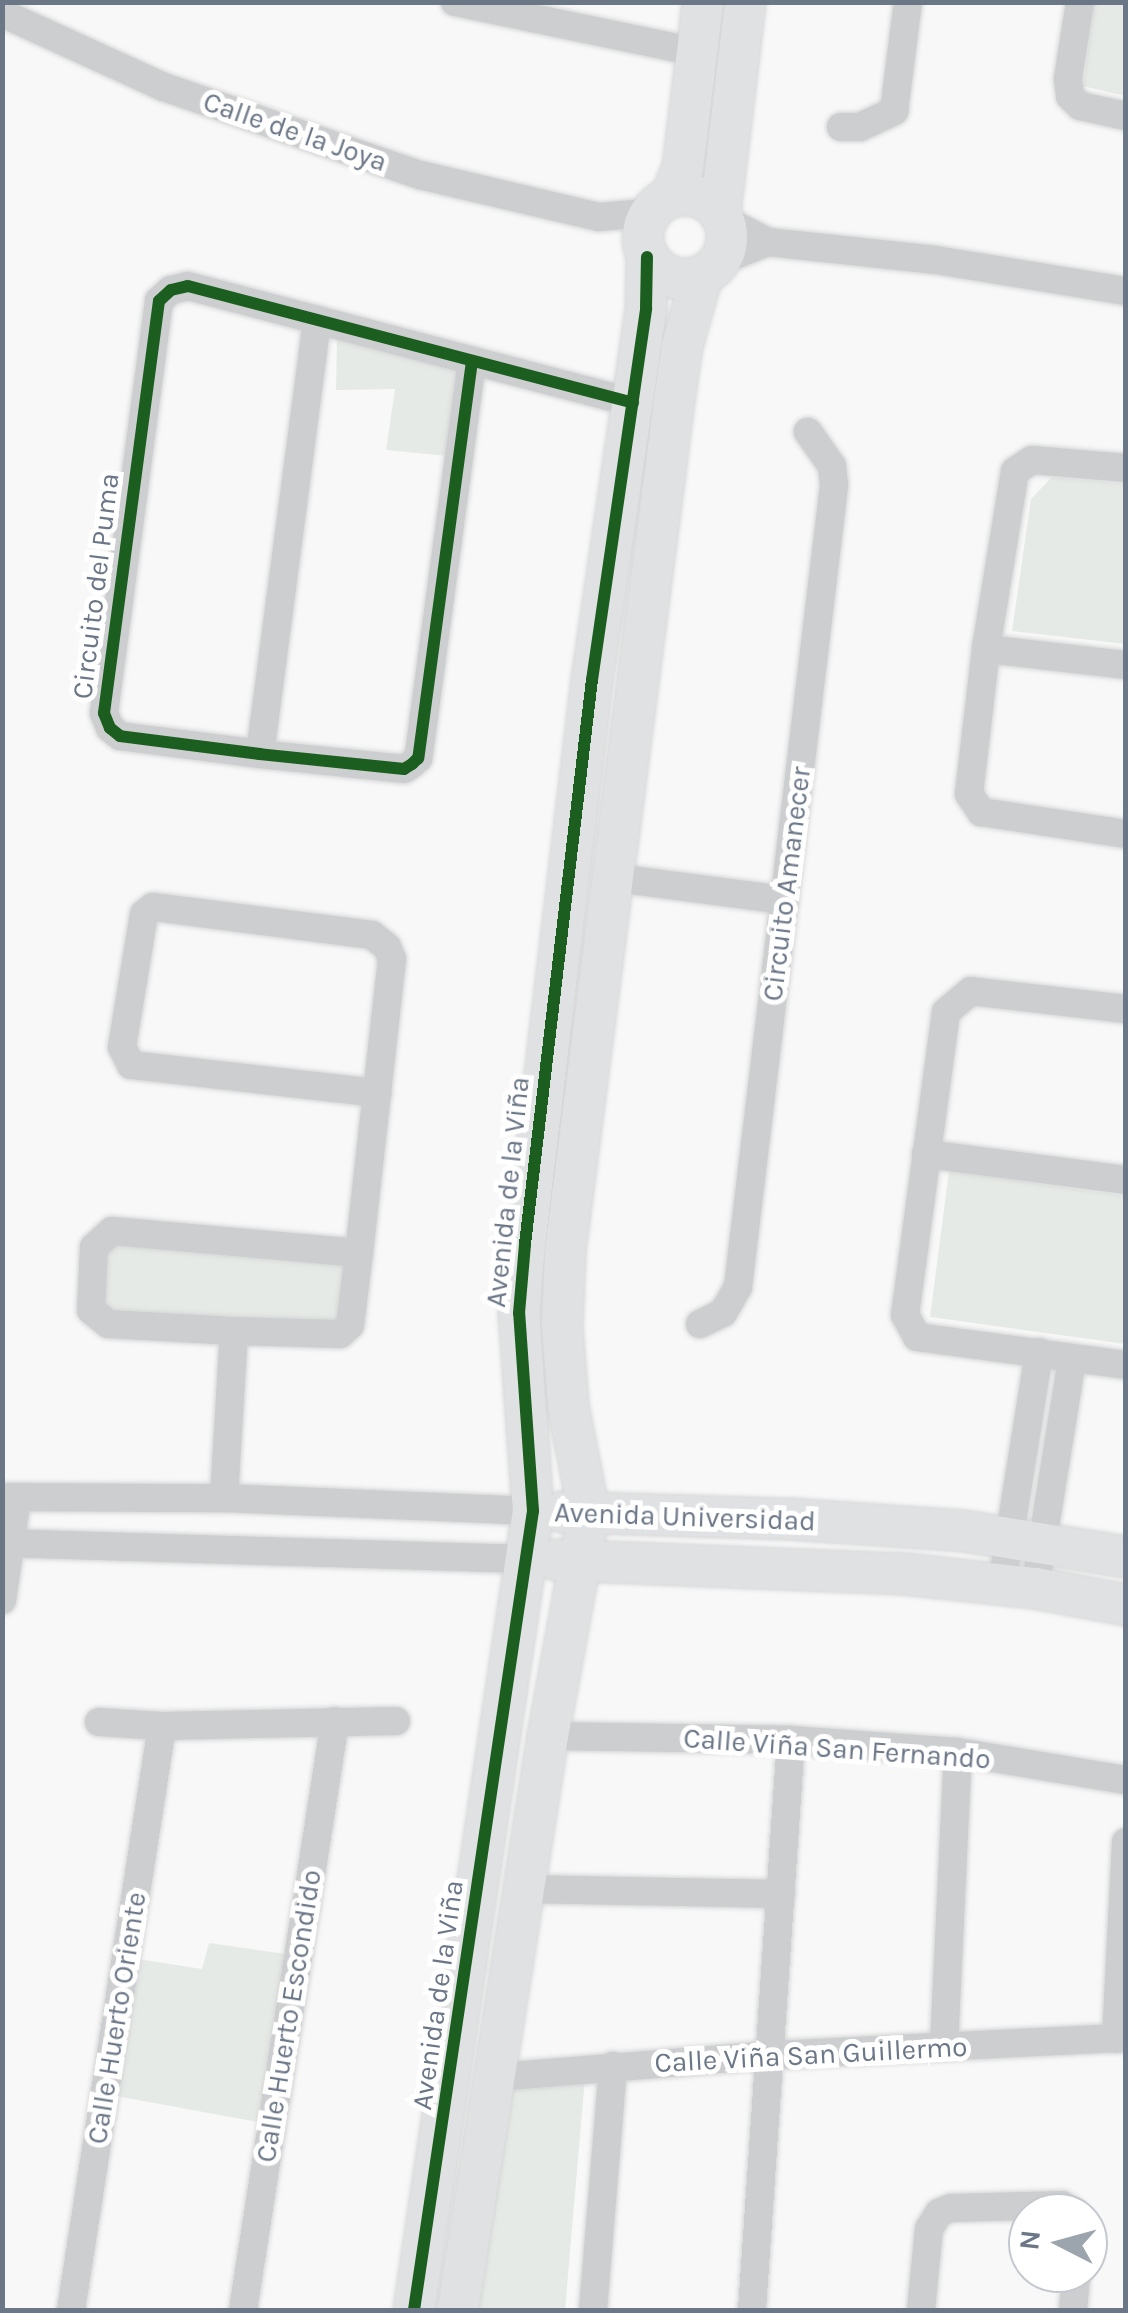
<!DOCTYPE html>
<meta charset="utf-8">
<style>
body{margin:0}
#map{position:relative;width:1128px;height:2313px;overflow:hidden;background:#f8f8f8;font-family:Karla,sans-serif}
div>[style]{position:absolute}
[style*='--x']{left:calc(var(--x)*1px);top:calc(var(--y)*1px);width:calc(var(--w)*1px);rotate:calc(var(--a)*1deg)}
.green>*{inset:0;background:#e6eae6}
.roads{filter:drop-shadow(0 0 2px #d5d6d7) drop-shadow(0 0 2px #d5d6d7)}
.street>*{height:28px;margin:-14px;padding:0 14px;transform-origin:14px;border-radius:14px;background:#cdcecf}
.secondary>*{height:40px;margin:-20px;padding:0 20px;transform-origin:20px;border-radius:20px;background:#e0e1e2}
.secondary>.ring{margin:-20px;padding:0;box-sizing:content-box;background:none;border:40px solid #e0e1e2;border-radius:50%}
.cycleway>*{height:12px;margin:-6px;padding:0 6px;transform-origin:6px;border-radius:6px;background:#1b5e20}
span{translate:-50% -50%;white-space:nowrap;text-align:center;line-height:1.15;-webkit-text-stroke:10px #fff;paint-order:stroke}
.street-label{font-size:28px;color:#6b7686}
.frame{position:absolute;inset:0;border:5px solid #6b7686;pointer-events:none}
.north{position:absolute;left:1008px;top:2193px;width:100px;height:100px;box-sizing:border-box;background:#fff;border:2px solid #c4c8cf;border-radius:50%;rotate:276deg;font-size:28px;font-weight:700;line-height:40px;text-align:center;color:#6b7686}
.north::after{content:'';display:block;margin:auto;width:35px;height:45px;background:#9ca4ae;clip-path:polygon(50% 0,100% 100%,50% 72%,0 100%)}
</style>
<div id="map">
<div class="green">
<div style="clip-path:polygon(1094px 3px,1125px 3px,1125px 96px,1083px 86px)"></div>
<div style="clip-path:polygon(337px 337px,463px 370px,459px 457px,386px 450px,395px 389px,336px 390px)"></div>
<div style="clip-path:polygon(1052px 477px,1125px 484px,1125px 644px,1012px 631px,1031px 499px)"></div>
<div style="clip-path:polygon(949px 1171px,1125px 1196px,1125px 1344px,930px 1317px)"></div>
<div style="clip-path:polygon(115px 1235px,355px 1259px,347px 1323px,106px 1315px,101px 1247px)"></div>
<div style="clip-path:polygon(209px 1943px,293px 1955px,263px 2123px,116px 2096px,138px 1959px,202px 1969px)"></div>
<div style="clip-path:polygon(585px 2078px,565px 2310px,476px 2310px,511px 2085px)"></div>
</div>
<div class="roads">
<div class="street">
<div style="--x:455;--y:2;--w:247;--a:11.7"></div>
<div style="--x:1080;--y:2;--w:78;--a:98.9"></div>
<div style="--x:1068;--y:79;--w:17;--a:83"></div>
<div style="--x:1070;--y:96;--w:14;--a:45"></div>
<div style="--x:1080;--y:106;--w:47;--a:12.3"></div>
<div style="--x:2;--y:13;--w:178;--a:24.6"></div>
<div style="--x:164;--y:87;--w:271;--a:19"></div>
<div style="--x:420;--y:175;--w:184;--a:13.2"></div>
<div style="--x:599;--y:217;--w:38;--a:-5"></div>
<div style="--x:637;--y:214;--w:19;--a:-21"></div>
<div style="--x:841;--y:127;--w:19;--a:0"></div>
<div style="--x:860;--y:127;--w:38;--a:-25"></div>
<div style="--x:894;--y:111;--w:110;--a:-82.7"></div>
<div style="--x:723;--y:219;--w:51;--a:27.1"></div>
<div style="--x:768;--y:242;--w:169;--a:6.1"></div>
<div style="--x:936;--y:260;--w:193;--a:9.3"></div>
<div style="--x:720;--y:261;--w:52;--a:-21.6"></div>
<div style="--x:472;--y:361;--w:401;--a:97.7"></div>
<div style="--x:418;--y:758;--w:8;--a:135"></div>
<div style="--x:412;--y:764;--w:9;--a:148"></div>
<div style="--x:404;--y:769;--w:145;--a:-174.1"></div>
<div style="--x:260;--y:754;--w:141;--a:-172.7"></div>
<div style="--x:120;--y:736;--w:13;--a:-141"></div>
<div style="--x:110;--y:728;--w:16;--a:-112"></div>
<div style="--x:104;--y:713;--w:416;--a:-82.4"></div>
<div style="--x:159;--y:301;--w:16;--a:-43"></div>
<div style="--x:171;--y:290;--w:17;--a:-13"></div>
<div style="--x:188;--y:286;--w:460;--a:14.7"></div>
<div style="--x:1126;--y:468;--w:94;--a:-175.1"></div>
<div style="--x:1032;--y:460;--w:20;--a:147"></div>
<div style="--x:1015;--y:471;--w:180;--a:99.3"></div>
<div style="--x:986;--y:649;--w:146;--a:96.7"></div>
<div style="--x:969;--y:794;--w:22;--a:56"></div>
<div style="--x:981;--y:812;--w:147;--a:8.6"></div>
<div style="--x:986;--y:649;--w:141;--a:6.5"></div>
<div style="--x:260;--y:754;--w:438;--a:-82.5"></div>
<div style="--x:615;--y:878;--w:171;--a:7.4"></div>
<div style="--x:1126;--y:1009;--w:156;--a:-173.4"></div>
<div style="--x:971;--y:991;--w:33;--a:140"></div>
<div style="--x:946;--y:1012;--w:306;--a:97.7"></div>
<div style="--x:905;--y:1315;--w:25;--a:61"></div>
<div style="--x:917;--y:1337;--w:211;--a:7.6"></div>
<div style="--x:926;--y:1154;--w:202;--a:7.4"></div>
<div style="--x:359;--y:1253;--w:248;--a:-174.9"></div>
<div style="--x:112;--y:1231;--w:24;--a:138"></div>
<div style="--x:94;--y:1247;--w:63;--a:92.7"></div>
<div style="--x:91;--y:1310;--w:22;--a:39"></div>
<div style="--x:108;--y:1324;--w:126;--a:3.2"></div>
<div style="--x:234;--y:1331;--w:106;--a:1.6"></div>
<div style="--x:340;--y:1334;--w:13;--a:-42"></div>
<div style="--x:350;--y:1325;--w:73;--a:-82.9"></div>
<div style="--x:359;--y:1253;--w:296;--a:-83.6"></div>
<div style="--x:392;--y:959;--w:13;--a:-113"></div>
<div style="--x:387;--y:947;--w:19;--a:-141"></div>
<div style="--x:372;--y:935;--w:221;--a:-172.7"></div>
<div style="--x:153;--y:907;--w:11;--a:142"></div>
<div style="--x:144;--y:914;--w:135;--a:99.4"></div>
<div style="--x:122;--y:1047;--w:20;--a:63"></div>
<div style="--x:131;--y:1065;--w:248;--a:6.5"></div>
<div style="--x:700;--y:1324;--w:25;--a:-26"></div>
<div style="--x:723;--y:1313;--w:30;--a:-60"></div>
<div style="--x:738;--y:1287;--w:808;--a:-83.17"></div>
<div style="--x:834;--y:485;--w:19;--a:-96"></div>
<div style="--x:832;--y:466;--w:42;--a:-125.2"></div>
<div style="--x:2;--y:1497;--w:222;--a:0.3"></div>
<div style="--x:224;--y:1498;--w:309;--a:2.4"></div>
<div style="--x:224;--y:1498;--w:167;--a:-86.6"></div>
<div style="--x:2;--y:1543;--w:525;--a:1.75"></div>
<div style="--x:1002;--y:1584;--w:235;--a:-80.9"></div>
<div style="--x:1035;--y:1588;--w:231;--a:-80.8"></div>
<div style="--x:2;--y:1600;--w:103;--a:-81.6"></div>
<div style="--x:99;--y:1722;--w:63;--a:3.6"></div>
<div style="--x:162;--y:1726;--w:234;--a:-1.2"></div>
<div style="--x:548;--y:1736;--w:243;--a:0.9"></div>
<div style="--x:791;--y:1740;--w:167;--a:4.1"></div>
<div style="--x:958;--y:1752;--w:170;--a:9.5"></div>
<div style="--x:523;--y:1889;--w:258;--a:1.1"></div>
<div style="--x:1116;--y:2039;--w:197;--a:-87.1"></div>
<div style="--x:944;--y:2046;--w:294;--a:-87.3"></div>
<div style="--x:497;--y:2077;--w:277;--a:-4.6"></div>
<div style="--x:773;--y:2055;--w:353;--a:-2.8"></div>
<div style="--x:71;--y:2310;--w:591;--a:-81.14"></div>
<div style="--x:243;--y:2310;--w:596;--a:-81.12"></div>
<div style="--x:593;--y:2310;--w:245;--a:-85.3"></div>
<div style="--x:752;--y:2310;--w:571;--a:-86.09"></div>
<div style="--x:921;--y:2310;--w:81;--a:-84.4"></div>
<div style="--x:929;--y:2229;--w:19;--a:-58"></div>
<div style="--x:939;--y:2213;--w:13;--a:-23"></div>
<div style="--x:951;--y:2208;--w:111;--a:-1.5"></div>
<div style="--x:1062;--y:2205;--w:14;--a:34"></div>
<div style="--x:1073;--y:2310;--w:37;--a:-85"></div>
</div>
<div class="secondary">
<div class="ring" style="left:643px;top:195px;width:44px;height:44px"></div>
<div style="--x:671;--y:197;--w:31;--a:-68"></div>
<div style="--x:683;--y:168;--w:167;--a:-83.1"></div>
<div style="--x:720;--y:213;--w:212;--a:-83.2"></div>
<div style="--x:562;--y:1512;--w:227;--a:1.8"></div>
<div style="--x:789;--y:1519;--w:175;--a:3.9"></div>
<div style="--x:964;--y:1531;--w:164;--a:9.1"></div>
<div style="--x:556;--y:1560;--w:348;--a:2.3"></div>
<div style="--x:904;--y:1574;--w:132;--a:6.1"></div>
<div style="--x:1035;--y:1588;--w:93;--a:10.6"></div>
<div style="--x:414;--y:2310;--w:808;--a:-81.53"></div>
<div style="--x:533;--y:1511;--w:198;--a:-94"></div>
<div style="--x:519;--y:1313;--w:69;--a:-85"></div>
<div style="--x:525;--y:1244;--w:568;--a:-83.23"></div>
<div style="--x:592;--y:680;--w:376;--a:-81.7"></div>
<div style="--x:646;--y:308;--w:51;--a:-88.9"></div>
<div style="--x:458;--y:2310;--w:581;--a:-81.09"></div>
<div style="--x:548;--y:1736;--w:227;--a:-79.6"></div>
<div style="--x:589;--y:1513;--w:110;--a:-101"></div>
<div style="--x:568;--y:1405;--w:78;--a:-94.4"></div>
<div style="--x:562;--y:1327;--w:76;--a:-87.7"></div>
<div style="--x:565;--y:1251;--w:864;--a:-82.69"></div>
<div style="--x:675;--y:394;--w:49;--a:-81.7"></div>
<div style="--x:682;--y:346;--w:73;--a:-74.1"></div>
</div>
</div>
<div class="cycleway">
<div style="--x:472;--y:361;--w:401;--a:97.7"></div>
<div style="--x:418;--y:758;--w:8;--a:135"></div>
<div style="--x:412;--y:764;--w:9;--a:148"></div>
<div style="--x:404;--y:769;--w:145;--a:-174.1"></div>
<div style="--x:260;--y:754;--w:141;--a:-172.7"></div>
<div style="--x:120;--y:736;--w:13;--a:-141"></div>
<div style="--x:110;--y:728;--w:16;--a:-112"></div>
<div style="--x:104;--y:713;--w:416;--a:-82.4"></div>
<div style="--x:159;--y:301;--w:16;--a:-43"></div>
<div style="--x:171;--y:290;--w:17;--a:-13"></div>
<div style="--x:188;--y:286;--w:460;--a:14.7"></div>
<div style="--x:414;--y:2310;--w:808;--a:-81.53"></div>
<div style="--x:533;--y:1511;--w:198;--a:-94"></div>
<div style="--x:519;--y:1313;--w:69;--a:-85"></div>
<div style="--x:525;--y:1244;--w:568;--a:-83.23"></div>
<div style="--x:592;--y:680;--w:376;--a:-81.7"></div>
<div style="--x:646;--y:308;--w:51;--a:-88.9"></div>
</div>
<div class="street-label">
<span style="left:295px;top:132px;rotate:19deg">Calle de la Joya</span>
<span style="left:96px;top:586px;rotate:-83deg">Circuito del Puma</span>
<span style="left:787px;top:884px;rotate:-83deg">Circuito Amanecer</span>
<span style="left:508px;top:1192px;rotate:-84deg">Avenida de la Viña</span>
<span style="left:685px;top:1517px;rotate:2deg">Avenida Universidad</span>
<span style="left:837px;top:1749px;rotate:4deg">Calle Viña San Fernando</span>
<span style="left:438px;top:1995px;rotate:-82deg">Avenida de la Viña</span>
<span style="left:289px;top:2016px;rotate:-81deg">Calle Huerto Escondido</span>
<span style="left:117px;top:2018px;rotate:-81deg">Calle Huerto Oriente</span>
<span style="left:811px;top:2055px;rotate:-3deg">Calle Viña San Guillermo</span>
</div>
<div class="frame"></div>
<div class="north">N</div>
</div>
